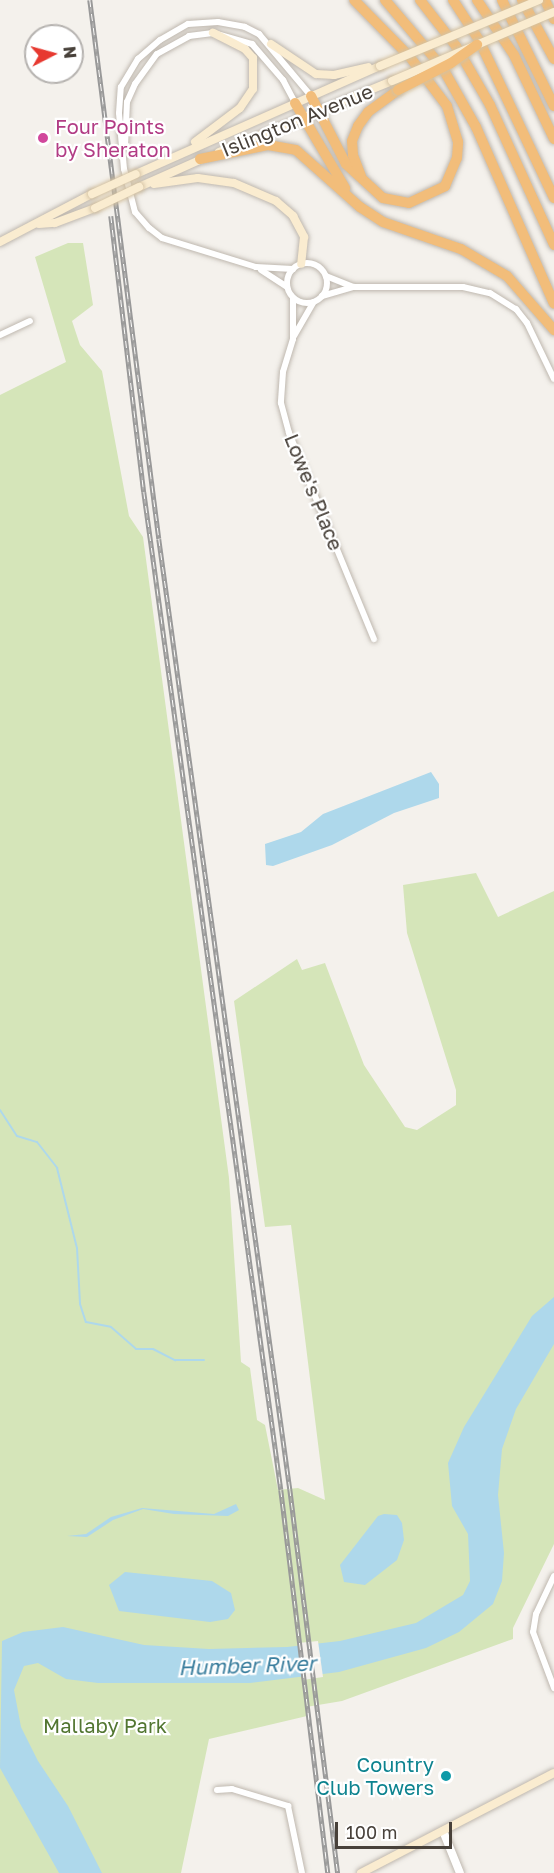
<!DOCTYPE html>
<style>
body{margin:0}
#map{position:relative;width:554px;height:1873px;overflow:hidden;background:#f4f1ec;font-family:"Golos Text",sans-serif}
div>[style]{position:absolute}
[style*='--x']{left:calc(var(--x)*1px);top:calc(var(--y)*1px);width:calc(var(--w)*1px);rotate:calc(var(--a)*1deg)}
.green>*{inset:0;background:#d5e5b9}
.water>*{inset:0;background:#aed8eb}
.pier>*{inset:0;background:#f4f1ec}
.stream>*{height:2px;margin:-1px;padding:0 1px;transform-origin:1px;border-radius:1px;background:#aed8eb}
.roads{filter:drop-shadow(0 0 2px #bfb8af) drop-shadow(0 0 2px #bfb8af)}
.minor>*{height:6px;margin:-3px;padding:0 3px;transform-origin:3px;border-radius:3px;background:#fff}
.minor>.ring{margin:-3px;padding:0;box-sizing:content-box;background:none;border:6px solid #fff;border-radius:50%}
.tertiary>*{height:8px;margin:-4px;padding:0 4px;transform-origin:4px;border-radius:4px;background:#fff}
.secondary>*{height:8px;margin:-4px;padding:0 4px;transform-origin:4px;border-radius:4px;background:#faecd0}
.motorway>*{height:10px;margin:-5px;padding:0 5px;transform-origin:5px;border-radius:5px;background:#f2bd7a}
.rail>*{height:4.5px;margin-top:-2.25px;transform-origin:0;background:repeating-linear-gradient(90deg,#fff 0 7px,#999 0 14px);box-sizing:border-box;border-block:2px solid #999}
.bridges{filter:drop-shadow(0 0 2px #d3c1a1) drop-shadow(0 0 2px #d3c1a1)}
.secondary-bridge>*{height:8px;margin:-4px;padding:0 4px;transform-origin:4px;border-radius:4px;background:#faecd0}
.motorway-bridge>*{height:10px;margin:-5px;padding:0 5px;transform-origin:5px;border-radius:5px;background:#f2bd7a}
.dots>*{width:16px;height:16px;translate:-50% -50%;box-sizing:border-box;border:3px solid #fff;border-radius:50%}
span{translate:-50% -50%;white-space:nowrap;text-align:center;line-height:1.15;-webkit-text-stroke:4.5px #fff;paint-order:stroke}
.street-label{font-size:20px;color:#48413a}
.hotel-label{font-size:20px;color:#b23c85}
.left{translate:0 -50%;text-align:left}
.park-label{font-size:20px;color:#527631}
.culture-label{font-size:20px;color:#0d838f}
.right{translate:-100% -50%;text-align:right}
.water-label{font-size:21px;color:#377c9c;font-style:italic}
.north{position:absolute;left:24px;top:24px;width:60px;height:60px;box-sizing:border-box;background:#fff;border:2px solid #b6b3b0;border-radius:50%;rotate:84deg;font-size:16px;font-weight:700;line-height:24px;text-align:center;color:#48413a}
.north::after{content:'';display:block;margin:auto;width:21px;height:27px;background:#e73930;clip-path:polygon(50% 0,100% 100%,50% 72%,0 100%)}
.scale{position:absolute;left:335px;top:1822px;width:117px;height:27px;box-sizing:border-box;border:3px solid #48413a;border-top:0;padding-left:8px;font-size:18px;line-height:21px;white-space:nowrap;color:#48413a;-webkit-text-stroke:4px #fff;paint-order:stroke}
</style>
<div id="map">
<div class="green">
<div style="clip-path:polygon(68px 243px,83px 243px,93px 305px,72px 321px,80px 345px,102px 371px,129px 516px,143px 537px,229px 1178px,241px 1362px,250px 1368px,257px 1420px,265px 1425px,278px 1490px,298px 1488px,325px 1500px,291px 1225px,265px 1227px,234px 1001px,297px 959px,302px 970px,325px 963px,364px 1065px,405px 1127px,417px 1130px,456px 1105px,456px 1090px,407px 933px,403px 885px,476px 873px,498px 917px,554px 891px,554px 1544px,513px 1628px,513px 1639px,342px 1701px,306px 1707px,307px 1716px,209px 1739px,181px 1873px,0 1873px,0 395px,66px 362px,35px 257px)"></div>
</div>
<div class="water">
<div style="clip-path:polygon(431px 772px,439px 784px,439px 798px,394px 813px,332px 845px,273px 866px,266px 865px,265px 844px,301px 832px,323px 814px)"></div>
<div style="clip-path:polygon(554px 1297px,554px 1344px,516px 1409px,502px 1449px,498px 1495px,504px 1553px,502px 1581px,493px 1604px,459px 1632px,426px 1648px,339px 1672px,250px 1683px,98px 1683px,66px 1679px,38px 1663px,24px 1666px,14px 1690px,21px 1727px,38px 1761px,68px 1806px,102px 1873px,59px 1873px,0 1768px,2px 1641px,23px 1632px,63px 1627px,144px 1645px,209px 1649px,287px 1647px,340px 1641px,416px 1623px,463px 1595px,470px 1581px,468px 1534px,452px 1506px,448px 1463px,464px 1427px,532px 1316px)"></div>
<div style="clip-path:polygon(236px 1504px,239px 1510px,228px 1516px,174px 1514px,143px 1509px,113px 1520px,87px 1537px,67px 1536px,86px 1534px,111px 1517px,142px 1508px,214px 1514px)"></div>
<div style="clip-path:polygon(384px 1514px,397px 1515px,402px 1523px,404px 1540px,397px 1560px,365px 1585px,344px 1582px,340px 1565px,378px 1516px)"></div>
<div style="clip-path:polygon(125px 1572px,212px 1581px,231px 1593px,235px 1610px,228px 1619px,210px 1622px,119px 1611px,109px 1585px)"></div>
</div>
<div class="pier">
<div style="clip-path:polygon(318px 1641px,323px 1677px,303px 1680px,298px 1643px)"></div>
</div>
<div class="stream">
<div style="--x:0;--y:1110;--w:31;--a:57"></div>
<div style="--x:17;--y:1136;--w:21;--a:17"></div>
<div style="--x:37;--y:1142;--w:33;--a:52"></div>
<div style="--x:57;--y:1168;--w:82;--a:76"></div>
<div style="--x:77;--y:1248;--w:56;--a:86.9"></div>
<div style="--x:80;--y:1304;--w:19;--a:72"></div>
<div style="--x:86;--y:1322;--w:25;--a:11"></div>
<div style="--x:111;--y:1327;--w:33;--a:41"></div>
<div style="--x:136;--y:1349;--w:17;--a:0"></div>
<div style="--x:153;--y:1349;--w:25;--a:27"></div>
<div style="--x:175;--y:1360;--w:29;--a:0"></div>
</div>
<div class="roads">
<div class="minor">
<div style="--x:125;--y:147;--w:45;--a:-87.5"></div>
<div style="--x:127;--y:102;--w:20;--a:-66"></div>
<div style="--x:135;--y:84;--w:37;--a:-54"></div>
<div style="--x:157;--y:54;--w:37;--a:-29"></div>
<div style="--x:189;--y:36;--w:24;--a:-7"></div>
<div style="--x:213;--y:33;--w:41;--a:15.8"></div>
<div style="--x:252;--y:44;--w:48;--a:49.3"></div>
<div style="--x:283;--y:80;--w:26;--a:62"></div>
<div class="ring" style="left:287px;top:263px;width:34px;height:34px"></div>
<div style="--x:293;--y:269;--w:37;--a:-177"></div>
<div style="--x:256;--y:267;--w:98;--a:-162.9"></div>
<div style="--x:162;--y:238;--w:16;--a:-142"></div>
<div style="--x:149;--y:228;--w:21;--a:-131"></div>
<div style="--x:135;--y:212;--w:44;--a:-104.3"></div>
<div style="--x:124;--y:169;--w:56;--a:-95.1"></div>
<div style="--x:119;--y:113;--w:26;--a:-86"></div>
<div style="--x:121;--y:87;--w:33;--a:-59"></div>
<div style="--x:138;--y:59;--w:29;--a:-41"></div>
<div style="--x:160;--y:40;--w:32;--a:-30"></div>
<div style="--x:188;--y:24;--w:30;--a:-4"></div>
<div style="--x:218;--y:22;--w:27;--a:10"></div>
<div style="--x:245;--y:27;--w:16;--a:27"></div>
<div style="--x:259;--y:34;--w:81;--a:50"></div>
<div style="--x:261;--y:270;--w:31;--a:33"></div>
<div style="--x:326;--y:276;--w:29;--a:22"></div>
<div style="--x:322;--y:296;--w:33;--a:-16"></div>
<div style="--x:354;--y:287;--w:109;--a:0"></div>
<div style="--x:463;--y:287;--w:28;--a:13"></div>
<div style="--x:490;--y:293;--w:31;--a:32"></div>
<div style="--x:516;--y:309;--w:18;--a:52"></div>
<div style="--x:527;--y:323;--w:62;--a:64.3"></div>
<div style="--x:293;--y:298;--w:41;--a:90"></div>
<div style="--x:293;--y:339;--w:34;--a:107"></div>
<div style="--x:283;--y:372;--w:31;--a:94"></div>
<div style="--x:281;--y:403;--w:31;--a:75"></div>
<div style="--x:289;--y:433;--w:223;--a:67.6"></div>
<div style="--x:0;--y:335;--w:33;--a:-25"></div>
<div style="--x:294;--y:336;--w:39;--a:-60"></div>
<div style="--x:554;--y:1576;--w:42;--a:115.3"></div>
<div style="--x:536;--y:1614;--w:18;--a:99"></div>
<div style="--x:533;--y:1632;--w:60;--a:69.4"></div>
<div style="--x:217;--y:1790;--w:15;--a:-4"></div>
<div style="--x:232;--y:1789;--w:59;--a:16.9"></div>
<div style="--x:288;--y:1806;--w:68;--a:78.2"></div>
</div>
<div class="tertiary">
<div style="--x:443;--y:1831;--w:45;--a:68"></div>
</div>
<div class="secondary">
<div style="--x:271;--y:44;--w:54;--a:33.7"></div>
<div style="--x:316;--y:74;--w:18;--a:3"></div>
<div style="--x:334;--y:75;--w:35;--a:-13"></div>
<div style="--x:195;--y:142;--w:56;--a:-37.1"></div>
<div style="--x:240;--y:108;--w:23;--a:-56"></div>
<div style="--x:253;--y:89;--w:31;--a:-90"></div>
<div style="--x:253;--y:58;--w:12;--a:-132"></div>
<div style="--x:245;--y:49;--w:36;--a:-153"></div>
<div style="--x:219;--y:152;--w:187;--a:-22.3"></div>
<div style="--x:136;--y:174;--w:267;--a:-23.9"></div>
<div style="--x:154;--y:184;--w:44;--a:-7.8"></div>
<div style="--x:198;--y:178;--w:36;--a:8"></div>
<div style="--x:234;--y:183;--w:46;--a:23.2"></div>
<div style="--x:276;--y:201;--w:23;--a:41"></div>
<div style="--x:293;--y:216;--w:24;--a:62"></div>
<div style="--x:304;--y:237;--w:27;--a:96"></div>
<div style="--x:139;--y:187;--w:71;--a:-24"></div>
<div style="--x:39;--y:224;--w:16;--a:-4"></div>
<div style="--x:55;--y:223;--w:43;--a:-20.6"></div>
<div style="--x:0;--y:242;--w:104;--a:-27.6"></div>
<div style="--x:361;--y:1873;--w:217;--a:-27.4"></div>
</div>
<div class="motorway">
<div style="--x:385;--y:0;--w:88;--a:49.6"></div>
<div style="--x:442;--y:67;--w:69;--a:60.5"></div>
<div style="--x:476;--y:127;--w:193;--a:66.2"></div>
<div style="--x:420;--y:0;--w:58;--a:52"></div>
<div style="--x:456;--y:46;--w:68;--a:60"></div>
<div style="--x:490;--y:105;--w:154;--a:65.4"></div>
<div style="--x:453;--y:0;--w:48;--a:57"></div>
<div style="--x:479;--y:40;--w:175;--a:64.6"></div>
<div style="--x:477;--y:0;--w:66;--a:56.1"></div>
<div style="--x:514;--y:55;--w:93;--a:64.5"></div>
<div style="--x:502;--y:0;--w:118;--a:63.9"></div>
<div style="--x:522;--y:0;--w:67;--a:61.5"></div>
<div style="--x:545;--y:0;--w:21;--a:65"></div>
<div style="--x:311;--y:96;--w:76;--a:62.8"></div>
<div style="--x:346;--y:164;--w:50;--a:42.6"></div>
<div style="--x:383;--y:198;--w:26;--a:11"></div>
<div style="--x:409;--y:203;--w:40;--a:-25"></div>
<div style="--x:445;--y:186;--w:30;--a:-67"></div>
<div style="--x:457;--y:158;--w:16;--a:-86"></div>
<div style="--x:458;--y:142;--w:38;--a:-107"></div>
<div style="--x:447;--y:106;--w:63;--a:-127.2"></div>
<div style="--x:409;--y:56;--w:78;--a:-134.5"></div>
<div style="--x:295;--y:103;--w:99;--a:59.5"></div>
<div style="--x:200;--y:159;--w:69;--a:-11.6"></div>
<div style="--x:268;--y:145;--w:28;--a:10"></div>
<div style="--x:296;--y:150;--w:86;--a:41.7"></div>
<div style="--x:360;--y:207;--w:27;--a:33"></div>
<div style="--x:383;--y:222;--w:83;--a:19.1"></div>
<div style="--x:461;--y:249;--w:53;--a:30.4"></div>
<div style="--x:507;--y:276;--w:72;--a:49"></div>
<div style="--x:361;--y:176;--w:22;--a:-111"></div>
<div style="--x:353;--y:155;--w:14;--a:-94"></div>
<div style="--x:352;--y:141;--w:16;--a:-68"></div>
<div style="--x:358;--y:126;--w:17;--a:-54"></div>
<div style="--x:368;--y:112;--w:37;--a:-36"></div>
</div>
</div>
<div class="rail">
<div style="--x:90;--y:0;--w:543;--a:82.7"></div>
<div style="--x:159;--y:539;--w:959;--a:82.15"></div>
<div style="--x:290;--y:1489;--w:387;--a:82.9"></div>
<div style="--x:111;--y:216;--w:278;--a:83.2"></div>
<div style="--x:144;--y:492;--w:1007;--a:82.18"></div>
<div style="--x:281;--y:1490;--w:386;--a:83"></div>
</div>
<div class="bridges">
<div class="secondary-bridge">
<div style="--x:380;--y:66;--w:172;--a:-22.5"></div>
<div style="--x:392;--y:81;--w:176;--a:-23.1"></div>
<div style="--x:92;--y:194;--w:48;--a:-24.4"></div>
<div style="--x:95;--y:208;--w:49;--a:-25.5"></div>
</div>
<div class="motorway-bridge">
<div style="--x:398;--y:90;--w:59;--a:-27"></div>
<div style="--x:451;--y:63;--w:32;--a:-35"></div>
</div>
</div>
<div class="dots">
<div style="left:43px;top:138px;background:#d1479c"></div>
<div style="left:446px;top:1776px;background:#0f9aa8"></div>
</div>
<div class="street-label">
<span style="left:297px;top:120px;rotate:-22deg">Islington Avenue</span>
<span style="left:314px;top:492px;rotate:68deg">Lowe's Place</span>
</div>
<div class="hotel-label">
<span class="left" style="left:55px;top:138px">Four Points<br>by Sheraton</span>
</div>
<div class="park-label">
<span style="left:105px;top:1725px">Mallaby Park</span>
</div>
<div class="culture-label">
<span class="right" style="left:434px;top:1776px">Country<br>Club Towers</span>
</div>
<div class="water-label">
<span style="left:247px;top:1665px;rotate:-2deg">Humber River</span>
</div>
<div class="north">N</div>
<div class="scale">100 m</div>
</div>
